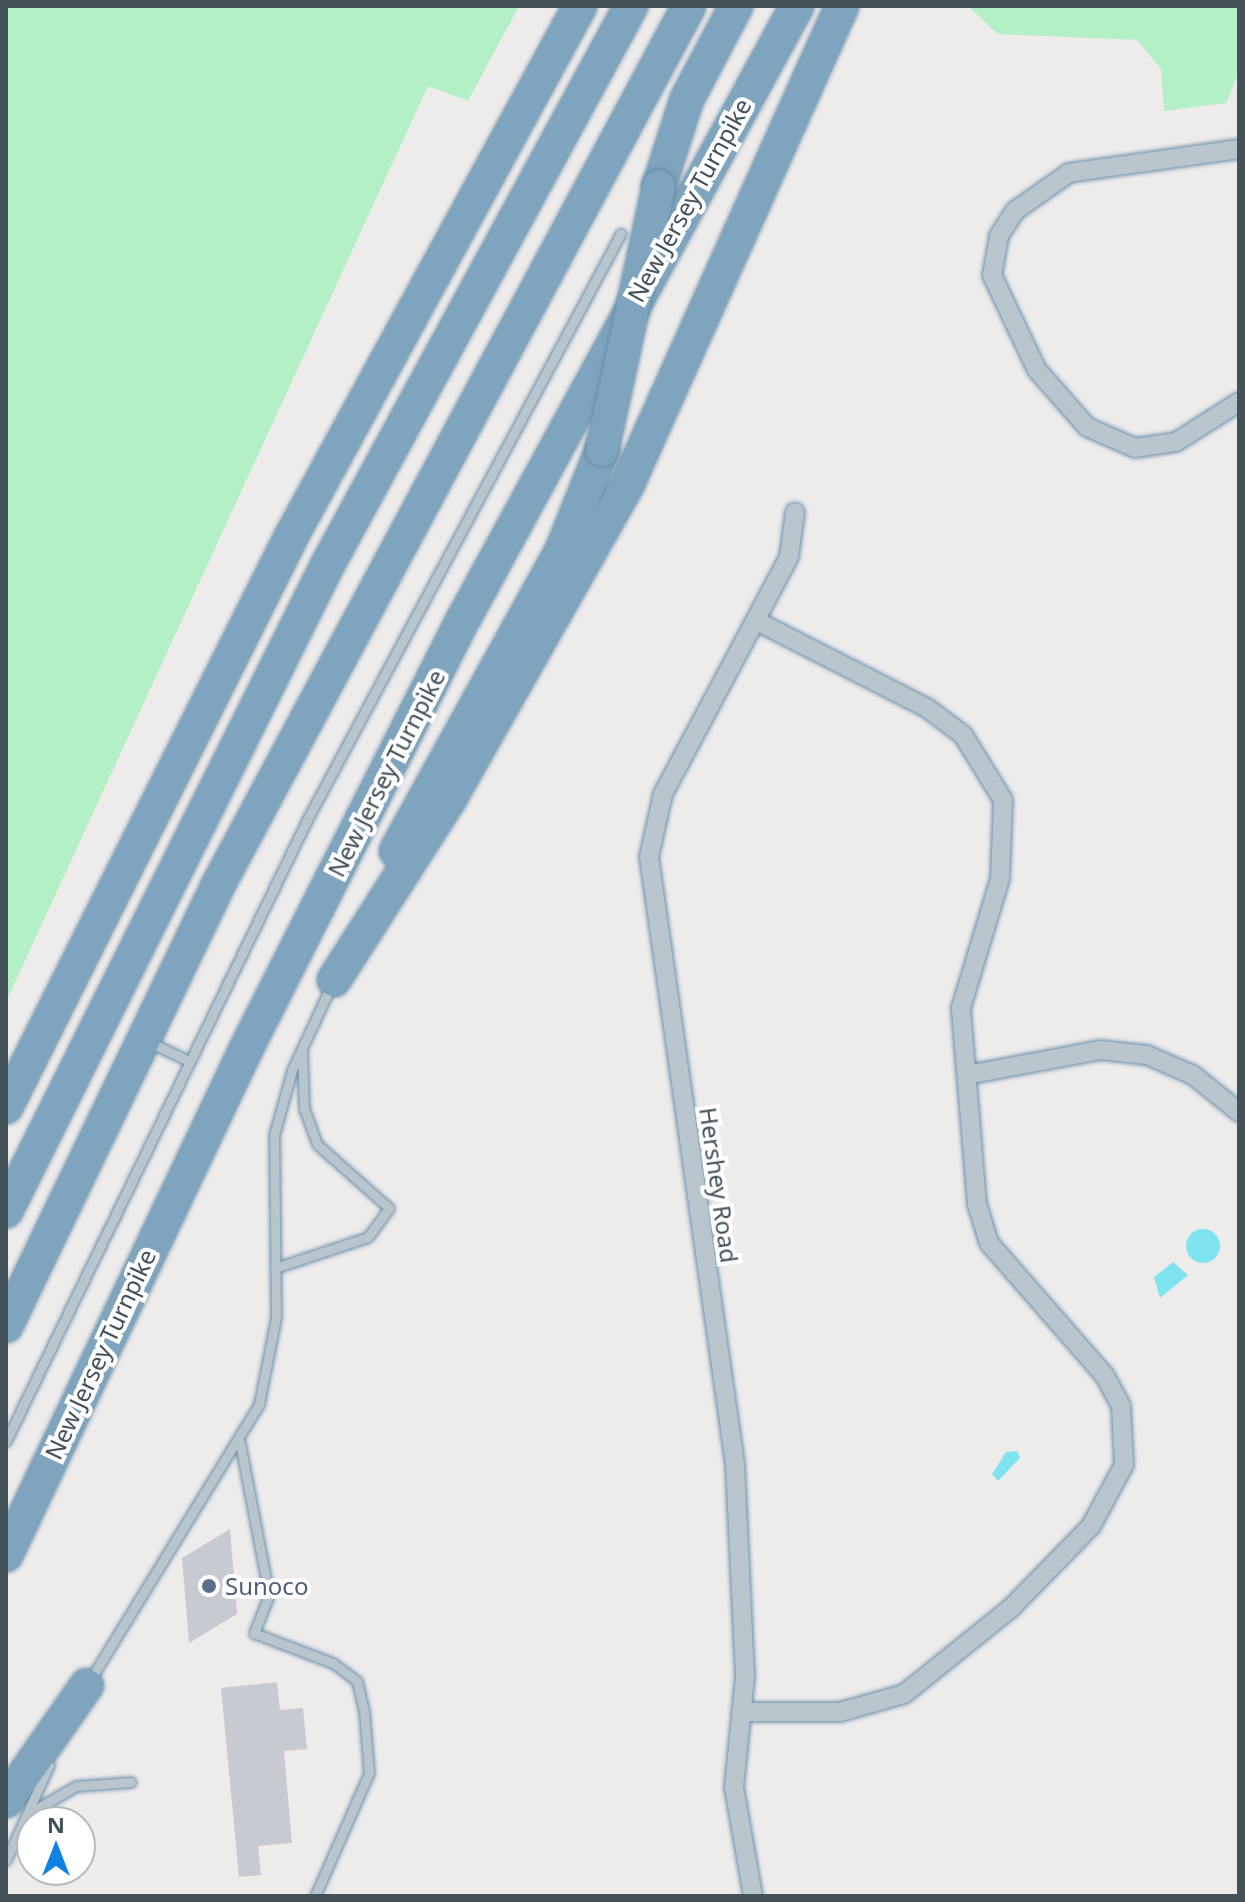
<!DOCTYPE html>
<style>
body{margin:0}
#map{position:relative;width:1245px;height:1902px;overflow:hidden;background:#eeebeb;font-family:"Noto Sans",sans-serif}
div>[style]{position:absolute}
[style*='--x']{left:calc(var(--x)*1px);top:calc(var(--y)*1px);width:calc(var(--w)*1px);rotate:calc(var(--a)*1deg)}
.green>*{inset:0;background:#b4f0c6}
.water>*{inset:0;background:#7fe4f0}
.round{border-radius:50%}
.building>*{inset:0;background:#c7cbd1}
.roads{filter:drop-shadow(0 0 2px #6a8faa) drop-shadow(0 0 2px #6a8faa)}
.service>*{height:9px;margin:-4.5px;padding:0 4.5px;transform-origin:4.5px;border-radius:4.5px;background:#b8c5cc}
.minor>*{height:18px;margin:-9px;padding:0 9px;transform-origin:9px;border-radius:9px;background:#b8c5cc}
.motorway>*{height:32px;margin:-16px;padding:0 16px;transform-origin:16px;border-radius:16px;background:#7fa4be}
.bridges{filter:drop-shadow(0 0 2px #6a8faa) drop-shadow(0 0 2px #6a8faa)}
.motorway-bridge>*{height:32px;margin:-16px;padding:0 16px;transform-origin:16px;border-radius:16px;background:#7fa4be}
.dots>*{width:22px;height:22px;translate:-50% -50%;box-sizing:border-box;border:4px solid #fff;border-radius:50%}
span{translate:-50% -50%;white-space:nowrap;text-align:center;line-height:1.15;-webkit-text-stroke:8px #fff;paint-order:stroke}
.street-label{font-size:24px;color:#435159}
.service-label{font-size:24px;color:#4e5e75}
.left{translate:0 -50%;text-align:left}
.frame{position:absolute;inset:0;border:8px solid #435159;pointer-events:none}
.north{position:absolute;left:16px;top:1806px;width:80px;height:80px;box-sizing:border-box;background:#fff;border:2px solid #b4b9bd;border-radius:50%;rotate:0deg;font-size:22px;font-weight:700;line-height:32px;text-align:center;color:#435159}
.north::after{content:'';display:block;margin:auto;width:28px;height:36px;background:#0e81e5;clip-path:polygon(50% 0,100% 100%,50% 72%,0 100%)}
</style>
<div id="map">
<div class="green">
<div style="clip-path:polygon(6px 6px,519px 6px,468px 101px,428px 86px,6px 1002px)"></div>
<div style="clip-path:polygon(968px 6px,1239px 6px,1239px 72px,1226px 103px,1164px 111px,1161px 69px,1137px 40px,998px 34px)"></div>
</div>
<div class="water">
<div class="round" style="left:1186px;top:1229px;width:34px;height:34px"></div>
<div style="clip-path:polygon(1173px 1262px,1188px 1275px,1160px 1298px,1154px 1277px)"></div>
<div style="clip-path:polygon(1017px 1451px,1020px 1458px,998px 1481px,992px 1474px,1006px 1452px)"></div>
</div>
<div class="building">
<div style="clip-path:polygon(230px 1529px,237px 1614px,189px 1643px,182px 1558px)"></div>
<div style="clip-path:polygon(277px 1682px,280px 1710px,303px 1708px,307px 1749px,284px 1751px,292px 1843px,258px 1846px,261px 1875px,239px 1877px,221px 1688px)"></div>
</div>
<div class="roads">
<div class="service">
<div style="--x:149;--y:1042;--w:42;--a:25.3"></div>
<div style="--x:275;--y:1268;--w:98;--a:-18.4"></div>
<div style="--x:368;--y:1237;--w:36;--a:-54"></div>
<div style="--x:389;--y:1208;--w:96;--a:-138.4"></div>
<div style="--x:317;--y:1144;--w:37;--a:-110"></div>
<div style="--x:304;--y:1109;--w:59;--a:-91.9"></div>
<div style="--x:6;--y:1441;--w:692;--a:-64.14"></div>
<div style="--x:308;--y:818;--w:663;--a:-61.85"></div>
<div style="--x:240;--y:1443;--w:155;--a:79.2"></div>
<div style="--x:269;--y:1595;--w:41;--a:111.5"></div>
<div style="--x:254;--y:1633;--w:85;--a:20.8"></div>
<div style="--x:333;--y:1663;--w:30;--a:37"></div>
<div style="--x:357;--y:1681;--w:31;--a:77"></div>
<div style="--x:364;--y:1711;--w:62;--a:85.4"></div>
<div style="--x:369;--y:1773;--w:134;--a:113.7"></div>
<div style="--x:90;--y:1680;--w:324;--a:-58.5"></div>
<div style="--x:259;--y:1404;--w:89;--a:-78.9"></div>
<div style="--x:276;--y:1317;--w:182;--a:-90.6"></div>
<div style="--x:274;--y:1135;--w:67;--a:-74.5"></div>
<div style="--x:292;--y:1070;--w:95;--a:-65.1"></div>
<div style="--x:31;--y:1812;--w:52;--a:-30"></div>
<div style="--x:76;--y:1786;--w:55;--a:-4.2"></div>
<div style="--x:6;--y:1860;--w:104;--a:-65.6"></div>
</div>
<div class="minor">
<div style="--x:1239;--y:149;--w:172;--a:172"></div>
<div style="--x:1069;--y:173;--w:66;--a:144.9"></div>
<div style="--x:1015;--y:211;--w:30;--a:123"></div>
<div style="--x:999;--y:236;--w:40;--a:100"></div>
<div style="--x:992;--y:275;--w:105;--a:64.7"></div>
<div style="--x:1037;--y:370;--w:76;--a:48.7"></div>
<div style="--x:1087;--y:427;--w:52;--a:23.6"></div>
<div style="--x:1135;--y:448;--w:41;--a:-8.3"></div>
<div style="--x:1176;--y:442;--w:75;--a:-32.4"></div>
<div style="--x:967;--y:1075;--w:135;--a:-10.6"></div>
<div style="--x:1100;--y:1050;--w:47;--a:6.1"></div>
<div style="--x:1147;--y:1055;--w:50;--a:23.5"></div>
<div style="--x:1193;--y:1075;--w:59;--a:38.8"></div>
<div style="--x:741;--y:1712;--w:99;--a:0"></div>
<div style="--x:840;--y:1712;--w:66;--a:-15.7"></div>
<div style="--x:904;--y:1694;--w:137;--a:-38.8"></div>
<div style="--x:1011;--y:1608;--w:115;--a:-45.7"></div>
<div style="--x:1091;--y:1526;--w:69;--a:-61.6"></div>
<div style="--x:1124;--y:1465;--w:59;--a:-92.9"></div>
<div style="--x:1121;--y:1406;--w:34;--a:-118"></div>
<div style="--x:1105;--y:1376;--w:176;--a:-131.1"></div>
<div style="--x:989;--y:1243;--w:41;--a:-107.1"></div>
<div style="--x:977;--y:1204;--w:197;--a:-94.7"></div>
<div style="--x:961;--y:1008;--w:135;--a:-73.2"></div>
<div style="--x:1000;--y:879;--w:79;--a:-87.8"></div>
<div style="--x:1003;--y:800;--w:76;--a:-121.6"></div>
<div style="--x:963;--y:735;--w:45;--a:-143.1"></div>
<div style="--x:927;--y:708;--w:187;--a:-153"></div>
<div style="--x:753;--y:1896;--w:111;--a:-99.9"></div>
<div style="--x:734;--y:1787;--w:112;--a:-84.3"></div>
<div style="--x:745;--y:1676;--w:212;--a:-92.7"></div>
<div style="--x:735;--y:1464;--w:613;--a:-98.06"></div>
<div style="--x:649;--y:857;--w:65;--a:-77.5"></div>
<div style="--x:663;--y:794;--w:268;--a:-62"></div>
<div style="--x:789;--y:557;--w:45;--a:-82.4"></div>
</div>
<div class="motorway">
<div style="--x:659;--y:186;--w:91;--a:-72.2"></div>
<div style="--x:687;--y:99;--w:105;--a:-62.2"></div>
<div style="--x:396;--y:851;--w:344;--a:-61.1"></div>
<div style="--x:562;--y:550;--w:108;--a:-68.2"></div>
<div style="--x:334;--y:980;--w:214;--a:-57.4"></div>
<div style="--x:449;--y:800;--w:364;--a:-60.5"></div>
<div style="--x:628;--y:483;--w:523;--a:-65.84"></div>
<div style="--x:6;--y:1107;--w:640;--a:-63.43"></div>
<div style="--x:292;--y:535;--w:602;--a:-61.44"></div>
<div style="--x:6;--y:1211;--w:723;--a:-63.54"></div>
<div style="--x:328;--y:564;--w:635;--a:-61.5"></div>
<div style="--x:6;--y:1326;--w:487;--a:-64.3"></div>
<div style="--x:217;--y:887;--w:999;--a:-61.82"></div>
<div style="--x:6;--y:1555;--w:560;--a:-64.62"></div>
<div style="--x:246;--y:1049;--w:483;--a:-63.2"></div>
<div style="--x:464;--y:618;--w:697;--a:-61.45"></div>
<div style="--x:6;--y:1801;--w:141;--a:-55.1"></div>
</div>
</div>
<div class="bridges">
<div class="motorway-bridge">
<div style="--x:602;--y:450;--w:270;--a:-77.8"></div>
</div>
</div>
<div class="dots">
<div style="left:209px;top:1586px;background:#5c6f8a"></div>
</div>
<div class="street-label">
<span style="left:689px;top:200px;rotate:-61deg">New Jersey Turnpike</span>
<span style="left:386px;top:773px;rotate:-63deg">New Jersey Turnpike</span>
<span style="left:719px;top:1185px;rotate:82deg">Hershey Road</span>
<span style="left:100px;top:1354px;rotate:-65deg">New Jersey Turnpike</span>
</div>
<div class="service-label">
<span class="left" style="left:225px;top:1586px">Sunoco</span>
</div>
<div class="frame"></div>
<div class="north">N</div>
</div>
